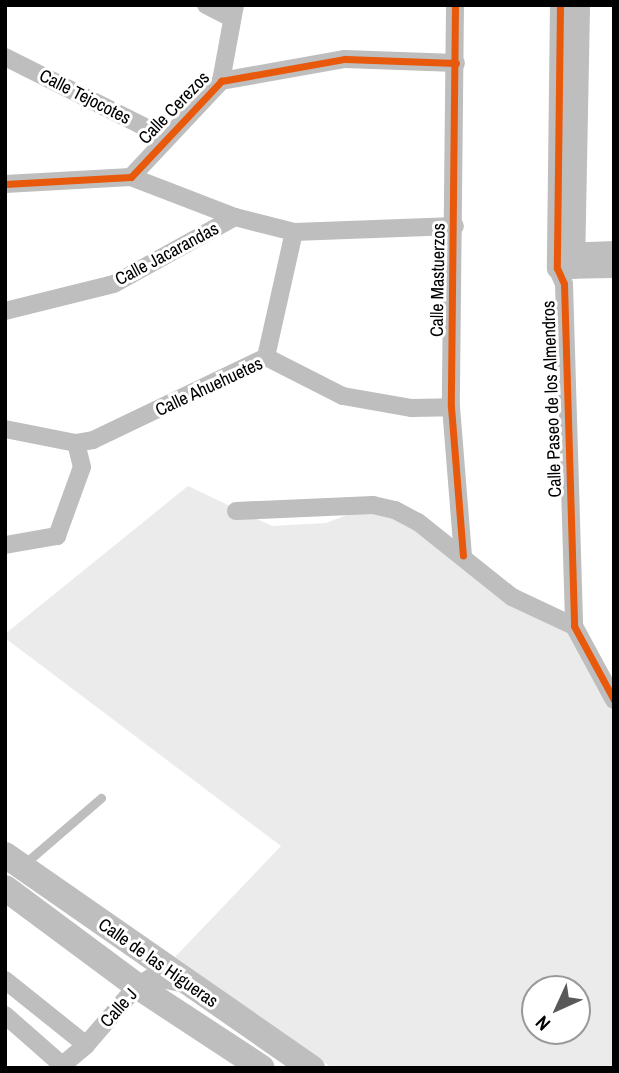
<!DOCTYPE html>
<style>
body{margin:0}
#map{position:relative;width:619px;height:1073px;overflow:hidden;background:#fff;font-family:"Archivo Narrow",sans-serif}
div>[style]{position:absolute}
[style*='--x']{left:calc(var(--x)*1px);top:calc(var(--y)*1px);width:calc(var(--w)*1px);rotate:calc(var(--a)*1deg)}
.green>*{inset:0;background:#ebebeb}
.service>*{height:9px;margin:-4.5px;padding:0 4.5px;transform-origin:4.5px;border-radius:4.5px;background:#bebebe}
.minor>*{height:18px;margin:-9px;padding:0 9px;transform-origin:9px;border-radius:9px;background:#bebebe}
.tertiary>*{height:21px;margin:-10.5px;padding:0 10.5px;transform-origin:10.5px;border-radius:10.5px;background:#bebebe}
.primary>*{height:26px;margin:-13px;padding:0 13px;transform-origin:13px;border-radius:13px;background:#bebebe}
.cycleway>*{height:7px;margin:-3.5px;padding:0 3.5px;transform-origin:3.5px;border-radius:3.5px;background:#e8590c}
span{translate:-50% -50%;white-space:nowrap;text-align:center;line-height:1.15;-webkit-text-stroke:6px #fff;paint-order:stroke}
.street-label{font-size:18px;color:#000}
.frame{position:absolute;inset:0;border:7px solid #000;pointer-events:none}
.north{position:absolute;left:521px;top:975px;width:70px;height:70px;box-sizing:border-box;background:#fff;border:2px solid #999;border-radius:50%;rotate:225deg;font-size:19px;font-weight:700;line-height:28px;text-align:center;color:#000}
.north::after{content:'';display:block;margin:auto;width:24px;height:32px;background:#595959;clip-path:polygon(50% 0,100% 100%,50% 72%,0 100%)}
</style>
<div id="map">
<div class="green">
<div style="clip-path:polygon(evenodd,188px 486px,272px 526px,326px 523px,373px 505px,574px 626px,614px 687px,614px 1068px,332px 1068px,175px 957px,281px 846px,5px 638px,5px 634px,188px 486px,535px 989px,577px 989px,577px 1031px,535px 1031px,535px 989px)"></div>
</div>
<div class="service">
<div style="--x:23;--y:865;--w:103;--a:-40.7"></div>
</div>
<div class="minor">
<div style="--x:206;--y:5;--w:29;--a:27"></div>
<div style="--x:455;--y:5;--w:402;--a:90.6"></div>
<div style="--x:451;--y:407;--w:149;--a:85.4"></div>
<div style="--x:5;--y:57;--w:179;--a:26.6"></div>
<div style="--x:221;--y:81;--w:77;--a:-79.6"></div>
<div style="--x:131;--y:177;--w:111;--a:21"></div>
<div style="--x:235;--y:217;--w:61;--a:14.3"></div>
<div style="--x:294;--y:232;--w:161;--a:-2.1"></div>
<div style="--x:5;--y:184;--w:126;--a:-3.2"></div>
<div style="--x:131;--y:177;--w:132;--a:-46.8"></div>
<div style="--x:221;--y:81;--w:126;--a:-10.1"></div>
<div style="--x:345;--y:59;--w:111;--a:2.1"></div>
<div style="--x:557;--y:268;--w:17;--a:66"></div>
<div style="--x:564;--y:284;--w:342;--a:88.3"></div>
<div style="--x:574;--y:626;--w:84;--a:61.6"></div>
<div style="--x:5;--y:311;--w:112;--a:-13.9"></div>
<div style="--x:114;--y:284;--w:138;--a:-29"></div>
<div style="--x:266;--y:357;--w:86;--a:26.9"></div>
<div style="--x:343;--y:396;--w:70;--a:9.9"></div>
<div style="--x:412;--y:408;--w:39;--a:-1"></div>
<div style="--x:266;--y:357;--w:128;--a:-77.4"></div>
<div style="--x:5;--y:429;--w:72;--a:11.2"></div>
<div style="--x:76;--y:443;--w:17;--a:-10"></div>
<div style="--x:93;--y:440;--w:192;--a:-25.6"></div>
<div style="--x:236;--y:511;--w:137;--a:-2.5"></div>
<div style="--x:373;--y:505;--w:23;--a:13"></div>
<div style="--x:395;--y:510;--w:26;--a:28"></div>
<div style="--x:418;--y:522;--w:120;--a:38.6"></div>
<div style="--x:512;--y:597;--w:68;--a:25.1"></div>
<div style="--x:5;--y:545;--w:53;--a:-9.8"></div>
<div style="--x:57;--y:536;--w:73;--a:-70.1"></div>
<div style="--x:82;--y:467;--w:25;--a:-104"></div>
<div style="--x:5;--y:980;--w:104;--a:38.7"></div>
<div style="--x:5;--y:1015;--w:77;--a:41.3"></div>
<div style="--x:59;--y:1068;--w:35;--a:-40"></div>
<div style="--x:86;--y:1045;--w:78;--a:-49.2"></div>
<div style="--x:137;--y:986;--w:17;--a:-31"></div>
<div style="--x:152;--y:977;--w:29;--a:12"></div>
</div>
<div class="tertiary">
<div style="--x:560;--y:5;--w:263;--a:90.7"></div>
<div style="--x:557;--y:268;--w:57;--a:-1"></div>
<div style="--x:563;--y:253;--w:51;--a:-2.2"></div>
<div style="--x:574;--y:268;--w:263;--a:-88.9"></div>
</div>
<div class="primary">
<div style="--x:5;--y:855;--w:374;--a:34.8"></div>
<div style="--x:5;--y:888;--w:164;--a:36.6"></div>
<div style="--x:137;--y:986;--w:149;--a:33.3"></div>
</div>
<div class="cycleway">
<div style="--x:455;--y:5;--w:402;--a:90.6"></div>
<div style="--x:451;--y:407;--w:149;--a:85.4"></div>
<div style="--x:560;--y:5;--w:263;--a:90.7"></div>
<div style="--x:557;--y:268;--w:17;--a:66"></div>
<div style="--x:564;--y:284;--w:342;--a:88.3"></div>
<div style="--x:574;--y:626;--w:84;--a:61.6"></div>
<div style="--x:5;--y:184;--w:126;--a:-3.2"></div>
<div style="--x:131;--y:177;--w:132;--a:-46.8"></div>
<div style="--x:221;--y:81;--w:126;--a:-10.1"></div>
<div style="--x:345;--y:59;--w:111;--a:2.1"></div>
</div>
<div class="street-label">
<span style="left:85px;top:97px;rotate:27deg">Calle Tejocotes</span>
<span style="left:174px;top:108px;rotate:-46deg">Calle Cerezos</span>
<span style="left:167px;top:254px;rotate:-28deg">Calle Jacarandas</span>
<span style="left:438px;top:280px;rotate:-89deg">Calle Mastuerzos</span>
<span style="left:209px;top:387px;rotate:-25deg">Calle Ahuehuetes</span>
<span style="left:552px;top:399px;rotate:-92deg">Calle Paseo de los Almendros</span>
<span style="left:158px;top:963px;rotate:35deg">Calle de las Higueras</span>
<span style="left:119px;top:1008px;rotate:-48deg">Calle J</span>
</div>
<div class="frame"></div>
<div class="north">N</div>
</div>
